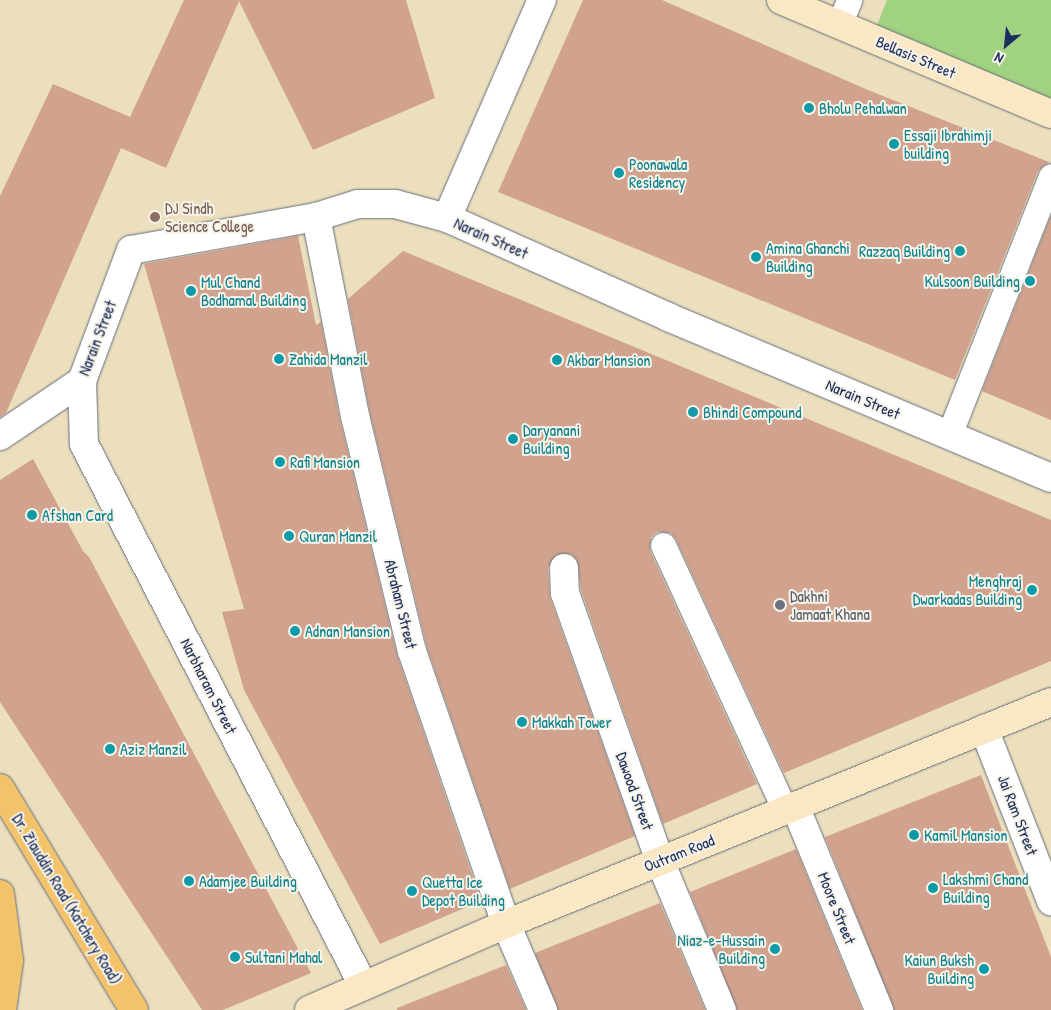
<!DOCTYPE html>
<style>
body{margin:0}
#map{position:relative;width:1051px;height:1010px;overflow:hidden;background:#ecdfbd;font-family:"Patrick Hand",sans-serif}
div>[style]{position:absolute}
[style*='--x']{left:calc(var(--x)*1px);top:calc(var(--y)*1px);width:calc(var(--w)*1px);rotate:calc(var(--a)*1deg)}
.green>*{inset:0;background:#a1d281}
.building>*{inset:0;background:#d1a28e}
.roads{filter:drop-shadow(0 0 1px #646d7f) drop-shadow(0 0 1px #646d7f)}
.lane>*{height:25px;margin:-12.5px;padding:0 12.5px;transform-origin:12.5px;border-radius:12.5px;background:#fff}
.street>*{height:28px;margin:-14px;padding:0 14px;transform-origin:14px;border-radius:14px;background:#fff}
.secondary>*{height:28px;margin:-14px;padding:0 14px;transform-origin:14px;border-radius:14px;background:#fae7c3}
.primary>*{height:28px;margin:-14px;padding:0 14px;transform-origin:14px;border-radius:14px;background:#f2c36a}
.dots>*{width:14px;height:14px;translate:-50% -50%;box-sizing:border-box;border:2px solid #f7f3e8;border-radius:50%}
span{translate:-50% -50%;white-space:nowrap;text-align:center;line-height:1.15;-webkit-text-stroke:4px #f7f3e8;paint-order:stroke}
.street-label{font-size:16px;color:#1b2f5e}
.culture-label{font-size:16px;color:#0d838f}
.left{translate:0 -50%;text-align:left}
.right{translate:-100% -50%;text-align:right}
.education-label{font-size:16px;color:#785e54}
.worship-label{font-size:16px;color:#5b616d}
.north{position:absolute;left:981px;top:20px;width:50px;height:50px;-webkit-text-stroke:4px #f7f3e8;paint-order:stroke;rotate:208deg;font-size:14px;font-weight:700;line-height:20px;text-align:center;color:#1b2f5e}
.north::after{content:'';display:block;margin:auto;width:18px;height:22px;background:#1b2f5e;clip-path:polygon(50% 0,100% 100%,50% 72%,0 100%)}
</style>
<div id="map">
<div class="green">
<div style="clip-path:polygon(887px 0,1051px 0,1051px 114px,872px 38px)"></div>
</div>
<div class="building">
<div style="clip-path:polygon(184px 0,406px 0,435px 98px,313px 150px,239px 1px,166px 168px,121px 148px,6px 413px,0 417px,0 196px,53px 84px,130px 117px)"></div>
<div style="clip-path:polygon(583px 0,662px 0,868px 90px,1049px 162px,1038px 171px,955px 380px,498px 192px)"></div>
<div style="clip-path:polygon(1051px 215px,1051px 420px,982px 391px)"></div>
<div style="clip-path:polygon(298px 236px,316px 325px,321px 322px,340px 420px,397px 655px,481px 901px,380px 944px,244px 690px,222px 612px,244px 609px,144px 264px)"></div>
<div style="clip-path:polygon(403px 251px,1051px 520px,1051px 661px,784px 773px,676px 539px,671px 533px,657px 532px,651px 537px,650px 551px,757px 784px,663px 824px,581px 590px,577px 560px,571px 554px,556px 555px,548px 568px,550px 598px,635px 836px,510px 889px,427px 647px,370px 413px,348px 299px)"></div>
<div style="clip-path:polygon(33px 459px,83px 551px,89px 557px,311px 973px,223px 1010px,202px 1010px,0 702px,0 480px)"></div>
<div style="clip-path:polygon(981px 775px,1051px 957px,1051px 1010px,894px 1010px,825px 837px)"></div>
<div style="clip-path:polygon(796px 849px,862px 1010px,737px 1010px,690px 892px)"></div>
<div style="clip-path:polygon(660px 903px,705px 1010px,558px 1010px,535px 953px)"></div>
<div style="clip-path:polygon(506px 965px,526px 1010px,397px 1010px,397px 1008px)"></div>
</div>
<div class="roads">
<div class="lane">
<div style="--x:839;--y:24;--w:26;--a:-67"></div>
<div style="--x:949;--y:435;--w:278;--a:-68.5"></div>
<div style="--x:663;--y:545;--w:292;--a:65.3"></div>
</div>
<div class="street">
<div style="--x:316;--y:217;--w:203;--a:78.9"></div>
<div style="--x:355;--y:416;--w:242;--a:76.4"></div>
<div style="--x:412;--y:651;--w:289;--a:71"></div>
<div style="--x:506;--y:924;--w:94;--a:66.7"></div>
<div style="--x:447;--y:218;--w:238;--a:-66.5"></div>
<div style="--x:82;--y:381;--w:63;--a:88.2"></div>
<div style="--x:84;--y:444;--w:609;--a:62.72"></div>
<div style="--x:0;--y:436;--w:99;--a:-33.9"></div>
<div style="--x:82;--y:381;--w:140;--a:-69.5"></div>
<div style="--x:131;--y:250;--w:188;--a:-10.1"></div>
<div style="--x:316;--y:217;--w:44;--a:-17.2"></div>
<div style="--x:358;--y:204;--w:37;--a:0"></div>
<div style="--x:395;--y:204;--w:54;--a:15.1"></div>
<div style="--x:447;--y:218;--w:242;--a:24.1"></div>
<div style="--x:668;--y:317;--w:415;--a:22.8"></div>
<div style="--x:564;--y:568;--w:25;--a:88"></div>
<div style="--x:565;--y:593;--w:284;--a:70.5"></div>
<div style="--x:660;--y:861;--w:161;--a:67.4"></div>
<div style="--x:984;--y:729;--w:185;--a:68.7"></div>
<div style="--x:795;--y:806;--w:221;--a:67.6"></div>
</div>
<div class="secondary">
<div style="--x:781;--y:0;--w:293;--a:22.9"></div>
<div style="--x:309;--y:1010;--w:215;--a:-23.6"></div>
<div style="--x:506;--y:924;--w:588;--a:-22.16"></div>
</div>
<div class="primary">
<div style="--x:0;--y:788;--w:259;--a:58.9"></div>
<div style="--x:0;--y:894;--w:68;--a:82.3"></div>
<div style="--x:9;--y:961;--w:49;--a:98.1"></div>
</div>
</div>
<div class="dots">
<div style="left:809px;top:108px;background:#0f9aa8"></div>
<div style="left:894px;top:144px;background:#0f9aa8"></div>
<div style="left:619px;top:173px;background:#0f9aa8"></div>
<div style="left:155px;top:217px;background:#8d6e63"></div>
<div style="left:960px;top:251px;background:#0f9aa8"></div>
<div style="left:756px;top:257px;background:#0f9aa8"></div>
<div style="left:1030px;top:281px;background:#0f9aa8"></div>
<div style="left:191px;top:291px;background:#0f9aa8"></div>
<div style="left:279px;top:359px;background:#0f9aa8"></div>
<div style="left:557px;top:360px;background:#0f9aa8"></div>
<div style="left:693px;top:412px;background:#0f9aa8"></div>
<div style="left:513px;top:439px;background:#0f9aa8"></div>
<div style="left:280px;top:462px;background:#0f9aa8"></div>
<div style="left:32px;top:515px;background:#0f9aa8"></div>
<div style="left:289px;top:536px;background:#0f9aa8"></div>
<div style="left:1032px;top:590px;background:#0f9aa8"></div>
<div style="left:780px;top:605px;background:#6b7280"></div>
<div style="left:295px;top:631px;background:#0f9aa8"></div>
<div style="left:522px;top:722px;background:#0f9aa8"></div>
<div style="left:110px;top:749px;background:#0f9aa8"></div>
<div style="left:914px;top:835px;background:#0f9aa8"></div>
<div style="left:189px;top:881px;background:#0f9aa8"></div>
<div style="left:933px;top:888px;background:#0f9aa8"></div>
<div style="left:412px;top:891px;background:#0f9aa8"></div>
<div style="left:775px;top:949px;background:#0f9aa8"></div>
<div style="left:235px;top:957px;background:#0f9aa8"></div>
<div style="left:984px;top:969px;background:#0f9aa8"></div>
</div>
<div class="street-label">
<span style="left:916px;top:57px;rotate:23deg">Bellasis Street</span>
<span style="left:491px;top:238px;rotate:24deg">Narain Street</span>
<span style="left:97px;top:338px;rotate:-69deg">Narain Street</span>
<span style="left:863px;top:399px;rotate:23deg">Narain Street</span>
<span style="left:401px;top:604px;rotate:76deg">Abraham Street</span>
<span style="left:209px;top:686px;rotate:63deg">Narbharam Street</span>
<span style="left:635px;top:791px;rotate:70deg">Dawood Street</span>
<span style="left:1018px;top:815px;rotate:69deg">Jai Ram Street</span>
<span style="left:679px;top:853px;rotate:-22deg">Outram Road</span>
<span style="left:67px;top:899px;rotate:59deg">Dr. Ziauddin Road (Katchery Road)</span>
<span style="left:837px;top:908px;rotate:68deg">Moore Street</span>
</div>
<div class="culture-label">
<span class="left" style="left:819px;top:108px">Bholu Pehalwan</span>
<span class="left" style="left:904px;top:144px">Essaji Ibrahimji<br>building</span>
<span class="left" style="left:629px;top:173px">Poonawala<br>Residency</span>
<span class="left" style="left:766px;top:257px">Amina Ghanchi<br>Building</span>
<span class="right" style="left:950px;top:251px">Razzaq Building</span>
<span class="right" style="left:1020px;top:281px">Kulsoon Building</span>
<span class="left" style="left:201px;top:291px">Mul Chand<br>Bodhamal Building</span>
<span class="left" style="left:289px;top:359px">Zahida Manzil</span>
<span class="left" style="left:567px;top:360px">Akbar Mansion</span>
<span class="left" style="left:703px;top:412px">Bhindi Compound</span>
<span class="left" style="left:523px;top:439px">Daryanani<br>Building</span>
<span class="left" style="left:290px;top:462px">Rafi Mansion</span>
<span class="left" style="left:42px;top:515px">Afshan Card</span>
<span class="left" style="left:299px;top:536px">Quran Manzil</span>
<span class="right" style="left:1022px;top:590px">Menghraj<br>Dwarkadas Building</span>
<span class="left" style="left:305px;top:631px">Adnan Mansion</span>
<span class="left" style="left:532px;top:722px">Makkah Tower</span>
<span class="left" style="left:120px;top:749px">Aziz Manzil</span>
<span class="left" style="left:924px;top:835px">Kamil Mansion</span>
<span class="left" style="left:943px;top:888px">Lakshmi Chand<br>Building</span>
<span class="left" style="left:199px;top:881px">Adamjee Building</span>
<span class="left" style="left:422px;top:891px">Quetta Ice<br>Depot Building</span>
<span class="right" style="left:765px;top:949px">Niaz-e-Hussain<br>Building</span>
<span class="left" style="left:245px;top:957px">Sultani Mahal</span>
<span class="right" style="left:974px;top:969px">Kaiun Buksh<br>Building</span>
</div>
<div class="education-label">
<span class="left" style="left:165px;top:217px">DJ Sindh<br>Science College</span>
</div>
<div class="worship-label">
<span class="left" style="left:790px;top:605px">Dakhni<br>Jamaat Khana</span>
</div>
<div class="north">N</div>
</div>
